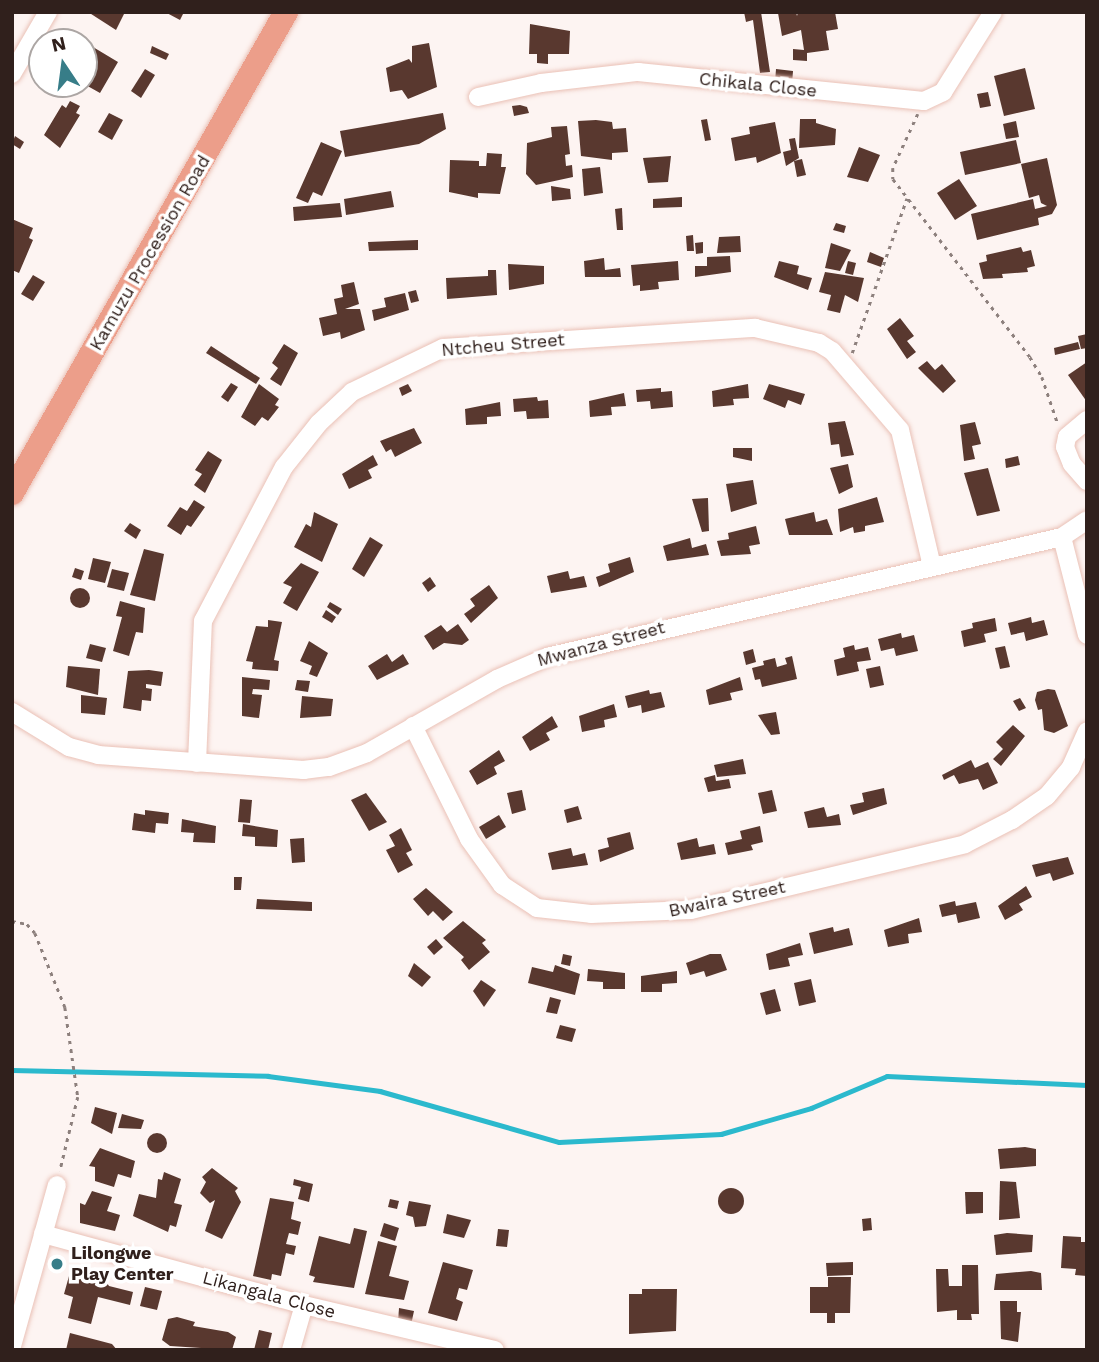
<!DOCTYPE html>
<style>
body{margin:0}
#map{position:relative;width:1099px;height:1362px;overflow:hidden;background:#fdf4f2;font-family:"Work Sans",sans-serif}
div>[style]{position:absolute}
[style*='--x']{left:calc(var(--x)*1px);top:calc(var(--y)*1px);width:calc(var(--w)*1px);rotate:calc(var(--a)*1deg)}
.stream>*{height:4.5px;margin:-2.25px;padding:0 2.25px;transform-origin:2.25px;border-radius:2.25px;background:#2bb9cd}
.building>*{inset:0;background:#59382f}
.round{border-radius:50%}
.path>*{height:2.5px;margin-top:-1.25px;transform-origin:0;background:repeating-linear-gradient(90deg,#8d807d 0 3.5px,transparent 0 8.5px)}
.roads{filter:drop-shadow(0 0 2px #eac1b6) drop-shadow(0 0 2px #eac1b6)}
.minor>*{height:18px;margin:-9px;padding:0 9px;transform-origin:9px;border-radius:9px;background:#fff}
.highway>*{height:24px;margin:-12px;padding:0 12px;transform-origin:12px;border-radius:12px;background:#ec9e8a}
.dots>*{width:19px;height:19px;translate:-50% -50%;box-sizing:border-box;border:4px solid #fff;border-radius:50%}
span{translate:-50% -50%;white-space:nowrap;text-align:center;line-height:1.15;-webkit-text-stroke:7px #fff;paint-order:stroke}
.street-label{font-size:18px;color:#30201c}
.poi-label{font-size:18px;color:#30201c;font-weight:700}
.left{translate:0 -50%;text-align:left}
.frame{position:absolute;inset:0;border:14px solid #30201c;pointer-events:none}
.north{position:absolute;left:28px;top:28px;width:70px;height:70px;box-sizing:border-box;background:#fff;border:2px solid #aca6a4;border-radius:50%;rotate:347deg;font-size:19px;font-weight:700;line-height:28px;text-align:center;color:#30201c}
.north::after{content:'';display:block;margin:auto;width:24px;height:32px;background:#377d88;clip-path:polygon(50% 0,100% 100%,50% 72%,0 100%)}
</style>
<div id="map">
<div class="stream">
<div style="--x:12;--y:1070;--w:256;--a:1.3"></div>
<div style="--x:268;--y:1076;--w:113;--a:7.6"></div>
<div style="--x:380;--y:1091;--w:186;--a:15.9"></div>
<div style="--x:559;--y:1142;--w:162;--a:-2.8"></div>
<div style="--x:721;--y:1134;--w:94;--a:-16.1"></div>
<div style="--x:811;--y:1108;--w:82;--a:-22.8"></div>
<div style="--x:887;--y:1076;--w:200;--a:2.6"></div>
</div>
<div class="building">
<div style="clip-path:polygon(88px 12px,125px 12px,116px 30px)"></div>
<div style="clip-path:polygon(165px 12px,184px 12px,180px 20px)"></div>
<div style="clip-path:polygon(744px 12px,761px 12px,770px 72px,760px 73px,753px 20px,746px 22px)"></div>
<div style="clip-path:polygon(796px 12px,797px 16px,798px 12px,835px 12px,838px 29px,826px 31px,829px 50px,807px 53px,807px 61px,793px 60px,793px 49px,804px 50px,801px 30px,782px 36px,778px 13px)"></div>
<div style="clip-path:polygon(530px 24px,570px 31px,569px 54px,548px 54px,548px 64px,537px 63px,537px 54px,529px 54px)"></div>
<div style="clip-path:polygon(429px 43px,437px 87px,408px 99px,402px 90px,390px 92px,386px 68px,409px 59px,412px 63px,412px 46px)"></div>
<div style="clip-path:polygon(152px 46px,169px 54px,166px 60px,150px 53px)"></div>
<div style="clip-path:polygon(93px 47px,118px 62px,100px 93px,84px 84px,91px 69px,84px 62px)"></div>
<div style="clip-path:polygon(1025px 68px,1035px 109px,1004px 116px,994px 76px)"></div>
<div style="clip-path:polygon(145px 69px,155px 75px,141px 98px,131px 91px)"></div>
<div style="clip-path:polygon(776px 69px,793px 71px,792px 84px,775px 82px)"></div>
<div style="clip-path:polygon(988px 92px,991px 106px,980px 108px,977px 94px)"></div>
<div style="clip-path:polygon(70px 101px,80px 106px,76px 113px,80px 115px,60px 148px,44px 135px,62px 105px,66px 108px)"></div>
<div style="clip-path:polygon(520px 105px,527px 107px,529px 113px,514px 116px,512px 106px)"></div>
<div style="clip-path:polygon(109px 113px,123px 120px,112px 140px,98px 132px)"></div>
<div style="clip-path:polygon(443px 113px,446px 129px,419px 144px,345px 157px,340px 131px)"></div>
<div style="clip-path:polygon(707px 119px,711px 140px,705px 141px,701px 120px)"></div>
<div style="clip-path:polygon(800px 119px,816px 119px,816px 123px,836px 129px,835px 145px,799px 148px)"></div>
<div style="clip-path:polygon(596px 120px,612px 122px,613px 129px,626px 128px,628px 152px,612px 153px,612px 160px,581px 156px,578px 121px)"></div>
<div style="clip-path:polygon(1016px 121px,1019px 137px,1006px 139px,1003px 124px)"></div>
<div style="clip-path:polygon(775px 122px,781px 153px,757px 163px,756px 157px,735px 161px,731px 138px,750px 134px,749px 127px)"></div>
<div style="clip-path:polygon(567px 126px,570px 154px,565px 155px,566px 166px,572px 165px,573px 177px,536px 185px,526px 174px,527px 143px,552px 137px,551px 127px)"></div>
<div style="clip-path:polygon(15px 136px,24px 142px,20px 149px,12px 144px)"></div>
<div style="clip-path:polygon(795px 138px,799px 158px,786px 166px,783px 152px,791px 150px,789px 139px)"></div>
<div style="clip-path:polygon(1016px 140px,1021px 163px,965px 175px,960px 152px)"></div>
<div style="clip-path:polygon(321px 142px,342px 151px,322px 196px,313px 192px,308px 203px,296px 198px)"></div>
<div style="clip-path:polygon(859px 147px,880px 155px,868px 182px,847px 177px)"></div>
<div style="clip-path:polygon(487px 153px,502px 154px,501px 167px,506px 167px,500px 194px,478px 193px,478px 198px,449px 192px,450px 160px,479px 161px,479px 166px,486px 166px)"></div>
<div style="clip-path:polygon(671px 156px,668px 182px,648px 183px,643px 158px)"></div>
<div style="clip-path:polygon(1047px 158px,1057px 205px,1052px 214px,1038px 218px,1039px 225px,977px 240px,971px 214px,1033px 199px,1035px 209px,1047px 206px,1041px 203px,1039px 195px,1029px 198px,1021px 164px)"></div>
<div style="clip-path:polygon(802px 159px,806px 175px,797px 177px,794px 161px)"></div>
<div style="clip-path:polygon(600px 167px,603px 193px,584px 196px,582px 169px)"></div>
<div style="clip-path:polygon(959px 179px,977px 206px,955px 220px,937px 193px)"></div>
<div style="clip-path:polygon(551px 186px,570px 189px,571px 199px,552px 201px)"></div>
<div style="clip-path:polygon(391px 191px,394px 207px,346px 215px,344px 199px)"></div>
<div style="clip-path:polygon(682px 197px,682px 207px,653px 208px,653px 199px)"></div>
<div style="clip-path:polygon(340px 203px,342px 217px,294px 221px,293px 207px)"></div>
<div style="clip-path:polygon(622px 208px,623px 230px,617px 230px,615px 209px)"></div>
<div style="clip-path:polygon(12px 219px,33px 228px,29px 238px,33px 240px,19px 273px,12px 270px)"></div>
<div style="clip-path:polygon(836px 223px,846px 226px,844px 233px,833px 230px)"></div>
<div style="clip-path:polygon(693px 235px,694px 251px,687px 251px,686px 236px)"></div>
<div style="clip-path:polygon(740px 236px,741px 252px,717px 253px,719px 237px)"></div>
<div style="clip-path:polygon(418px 240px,418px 250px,369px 251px,368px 242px)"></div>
<div style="clip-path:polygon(703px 242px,703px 253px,696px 254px,695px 243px)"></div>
<div style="clip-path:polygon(831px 243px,851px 250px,840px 271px,825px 268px)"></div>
<div style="clip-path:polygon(1021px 247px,1023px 252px,1031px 250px,1035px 266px,1027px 268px,1028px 272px,1002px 274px,1003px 278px,983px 279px,979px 263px,987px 261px,986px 255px)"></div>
<div style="clip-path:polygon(870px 252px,884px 258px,881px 267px,867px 262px)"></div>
<div style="clip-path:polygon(730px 256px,731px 272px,695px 277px,695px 266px,707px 266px,707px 257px)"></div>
<div style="clip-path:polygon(604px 258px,605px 270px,620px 268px,621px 277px,585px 277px,584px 261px)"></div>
<div style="clip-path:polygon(678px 261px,679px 280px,658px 282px,659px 289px,640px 291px,640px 285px,633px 286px,631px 265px)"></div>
<div style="clip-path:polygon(779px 261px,799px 266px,797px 274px,812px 278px,808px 290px,774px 277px)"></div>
<div style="clip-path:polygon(848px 261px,856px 263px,853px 275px,845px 273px)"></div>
<div style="clip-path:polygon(508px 264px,544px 266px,544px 284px,509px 290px)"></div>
<div style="clip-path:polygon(488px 270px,496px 270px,497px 295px,447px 299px,446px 278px,488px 276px)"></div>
<div style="clip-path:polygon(825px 272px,864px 278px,858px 302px,845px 295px,840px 313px,827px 310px,831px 295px,819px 292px)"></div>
<div style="clip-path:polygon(33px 275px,45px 282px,33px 301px,21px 294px)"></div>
<div style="clip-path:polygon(354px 282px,359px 304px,345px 309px,360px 309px,365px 330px,341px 339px,340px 332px,323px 336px,319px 318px,337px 314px,334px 299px,343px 297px,341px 285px)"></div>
<div style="clip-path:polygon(416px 290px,419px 301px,411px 303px,408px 292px)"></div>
<div style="clip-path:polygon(405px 293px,409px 310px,374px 321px,372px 310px,386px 307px,384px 298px)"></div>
<div style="clip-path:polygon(900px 318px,914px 336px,907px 341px,916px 352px,907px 359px,887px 329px)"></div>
<div style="clip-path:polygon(1087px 334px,1087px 348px,1081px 349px,1078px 336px)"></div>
<div style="clip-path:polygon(1078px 342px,1080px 349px,1055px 355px,1054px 348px)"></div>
<div style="clip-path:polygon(284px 344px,298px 353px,281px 386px,270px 379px,278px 368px,272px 363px)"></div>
<div style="clip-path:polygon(211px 346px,260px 378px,256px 384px,206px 353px)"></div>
<div style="clip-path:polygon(927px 361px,935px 370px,942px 364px,956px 381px,943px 393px,918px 368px)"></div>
<div style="clip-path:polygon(1087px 362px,1087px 402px,1068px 375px)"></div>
<div style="clip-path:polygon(231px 383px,238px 387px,228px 402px,221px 397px)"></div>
<div style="clip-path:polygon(259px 384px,279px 399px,275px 405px,279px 407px,268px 421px,262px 417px,255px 426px,241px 417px)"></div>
<div style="clip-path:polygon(408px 384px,412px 391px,402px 396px,399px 388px)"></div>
<div style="clip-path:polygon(748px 384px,749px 398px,733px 399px,734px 405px,713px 407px,712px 391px)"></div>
<div style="clip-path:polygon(769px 384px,805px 394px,801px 405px,788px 400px,785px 408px,763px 399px)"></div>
<div style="clip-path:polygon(661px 388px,661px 392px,672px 391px,673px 407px,651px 409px,650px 401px,637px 402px,636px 390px)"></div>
<div style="clip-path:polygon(624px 393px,626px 406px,611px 407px,612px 415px,590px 417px,589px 401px)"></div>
<div style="clip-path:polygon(537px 397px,538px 401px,548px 400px,549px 418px,527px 419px,526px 411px,514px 412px,513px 399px)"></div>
<div style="clip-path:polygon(500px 402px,501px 416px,487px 417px,487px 424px,466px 425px,465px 409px)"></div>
<div style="clip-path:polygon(845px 421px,854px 455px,841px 457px,839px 444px,831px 445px,828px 423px)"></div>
<div style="clip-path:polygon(975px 422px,981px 444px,972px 446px,975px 459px,964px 461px,960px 425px)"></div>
<div style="clip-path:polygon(414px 428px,422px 443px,395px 457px,391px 449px,386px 452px,380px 441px)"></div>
<div style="clip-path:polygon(733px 448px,752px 448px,752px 461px,733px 457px)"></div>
<div style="clip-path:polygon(208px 451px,222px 460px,205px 493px,194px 485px,202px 474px,195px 470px)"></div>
<div style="clip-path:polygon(373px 455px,378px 465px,368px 470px,372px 478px,349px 489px,342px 474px)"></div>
<div style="clip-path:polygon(1018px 456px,1020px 465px,1006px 468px,1005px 459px)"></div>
<div style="clip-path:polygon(848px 464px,853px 487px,839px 494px,830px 468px)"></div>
<div style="clip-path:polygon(988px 468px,1000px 511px,977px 516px,964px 473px)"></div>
<div style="clip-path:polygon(753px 480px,757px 504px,731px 512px,726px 484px)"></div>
<div style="clip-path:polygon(877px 497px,884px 522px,865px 526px,865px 531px,854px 533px,853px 527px,840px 532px,838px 509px)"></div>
<div style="clip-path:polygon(708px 498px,709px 531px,702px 532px,692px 499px)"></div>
<div style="clip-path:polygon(194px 500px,205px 507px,191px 527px,187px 525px,181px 535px,167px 526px,180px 507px,187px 511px)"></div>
<div style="clip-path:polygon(314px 512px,338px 524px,322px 562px,294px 547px,306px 524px,311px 527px)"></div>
<div style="clip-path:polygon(814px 512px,816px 522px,827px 519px,833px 535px,789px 535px,785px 519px)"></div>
<div style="clip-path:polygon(130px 523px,141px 530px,136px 539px,124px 531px)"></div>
<div style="clip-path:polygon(756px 526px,760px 544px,749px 546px,751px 554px,721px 556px,717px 541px,729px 539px,728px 533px)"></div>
<div style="clip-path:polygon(370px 537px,383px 545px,364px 577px,352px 569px)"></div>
<div style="clip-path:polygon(690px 538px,692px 548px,706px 544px,709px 555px,667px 561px,663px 546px)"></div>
<div style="clip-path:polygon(144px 549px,164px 554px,155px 601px,130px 595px)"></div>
<div style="clip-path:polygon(630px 557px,634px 572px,599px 587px,596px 577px,610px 572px,608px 564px)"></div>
<div style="clip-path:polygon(93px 558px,111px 562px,105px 583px,88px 579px)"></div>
<div style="clip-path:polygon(301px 563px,319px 572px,297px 611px,283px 603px,292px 587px,283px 583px)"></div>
<div style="clip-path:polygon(75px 568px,84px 571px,81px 580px,72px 577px)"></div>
<div style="clip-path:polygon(112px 569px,129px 573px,124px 591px,107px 587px)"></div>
<div style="clip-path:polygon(568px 571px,570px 579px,584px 576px,587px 587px,551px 593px,547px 576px)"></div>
<div style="clip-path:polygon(430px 577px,436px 586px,428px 592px,422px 583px)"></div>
<div style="clip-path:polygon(489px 585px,498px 598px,471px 623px,464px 614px,475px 606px,470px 599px)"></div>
<div class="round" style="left:70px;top:588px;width:20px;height:20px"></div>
<div style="clip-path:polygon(120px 601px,145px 608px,143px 633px,136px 632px,129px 656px,113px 651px,122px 617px,116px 616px)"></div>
<div style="clip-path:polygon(330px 602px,342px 609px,338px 615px,327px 607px)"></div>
<div style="clip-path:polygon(326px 610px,336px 617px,332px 623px,322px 617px)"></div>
<div style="clip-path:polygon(1031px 617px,1032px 623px,1044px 620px,1048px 635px,1026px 641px,1024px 632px,1011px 635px,1008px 623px)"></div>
<div style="clip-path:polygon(995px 618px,997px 631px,984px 634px,986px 642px,964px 647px,961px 631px,973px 628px,972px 623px)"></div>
<div style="clip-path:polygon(268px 620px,282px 622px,274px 660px,279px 661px,278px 671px,252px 669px,253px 662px,246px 661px,256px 626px,268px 627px)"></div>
<div style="clip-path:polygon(458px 624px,469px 640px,462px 645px,444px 643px,433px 650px,424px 636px,441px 625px,447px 632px)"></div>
<div style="clip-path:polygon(901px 633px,902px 638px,914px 635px,918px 651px,896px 656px,894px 648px,881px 651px,878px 639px)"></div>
<div style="clip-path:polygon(309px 641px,328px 653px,317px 677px,309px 674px,312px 666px,300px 661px)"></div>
<div style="clip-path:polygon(90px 644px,106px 648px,102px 662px,86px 658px)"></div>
<div style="clip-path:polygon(854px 645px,855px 650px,868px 647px,871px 660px,857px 662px,859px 671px,837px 676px,834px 660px,845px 657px,843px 648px)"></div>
<div style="clip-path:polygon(1005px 646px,1010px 667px,1000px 669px,995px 648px)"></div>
<div style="clip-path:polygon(753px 649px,756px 662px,746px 665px,743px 652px)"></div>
<div style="clip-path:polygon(387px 654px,392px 662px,403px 654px,409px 664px,377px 680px,368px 666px)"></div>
<div style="clip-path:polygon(792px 656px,797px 679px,762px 687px,760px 679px,755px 680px,752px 668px,764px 665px,763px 661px,775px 658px,777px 667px,787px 664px,785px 658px)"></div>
<div style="clip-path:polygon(68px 666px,100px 669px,98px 695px,66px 687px)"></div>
<div style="clip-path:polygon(880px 666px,884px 685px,870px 688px,866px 669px)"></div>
<div style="clip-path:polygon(149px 670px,163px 672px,161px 686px,146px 684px,146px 688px,152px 689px,151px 701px,142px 700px,141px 711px,123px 708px,128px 671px)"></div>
<div style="clip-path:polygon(242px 677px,270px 680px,269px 690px,253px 689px,252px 694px,262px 695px,259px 718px,242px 716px)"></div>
<div style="clip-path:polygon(740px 677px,743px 690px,730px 693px,732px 700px,709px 705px,706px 690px)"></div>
<div style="clip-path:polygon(297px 680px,310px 681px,308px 692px,295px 690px)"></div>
<div style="clip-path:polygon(1048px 689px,1055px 690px,1068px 726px,1054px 733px,1044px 730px,1042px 709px,1038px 710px,1035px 700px,1037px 692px)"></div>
<div style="clip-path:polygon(649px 690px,650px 694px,661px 692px,665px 707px,642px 713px,641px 705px,628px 708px,625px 696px)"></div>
<div style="clip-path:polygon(81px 695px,107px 698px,105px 715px,81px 713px)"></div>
<div style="clip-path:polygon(302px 696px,333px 699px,331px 716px,300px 718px)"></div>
<div style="clip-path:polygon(1020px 698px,1026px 708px,1019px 711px,1013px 701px)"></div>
<div style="clip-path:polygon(614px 704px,617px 717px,604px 720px,605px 727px,582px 732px,579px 716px)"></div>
<div style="clip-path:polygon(776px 712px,780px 734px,771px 735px,758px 715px)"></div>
<div style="clip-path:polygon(552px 716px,558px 727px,546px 733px,550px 740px,530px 751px,522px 737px)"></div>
<div style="clip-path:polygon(1013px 725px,1025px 736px,1001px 766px,993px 759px,1003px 749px,996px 742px)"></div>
<div style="clip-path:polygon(499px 750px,505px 761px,494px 767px,497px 774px,477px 785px,469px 771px)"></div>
<div style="clip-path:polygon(743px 759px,746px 774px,717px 777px,714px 765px)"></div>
<div style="clip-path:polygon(971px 760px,975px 768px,988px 762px,998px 783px,983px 790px,978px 779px,959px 784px,954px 775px,944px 780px,942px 775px)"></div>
<div style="clip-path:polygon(715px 775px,716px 781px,729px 779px,731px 788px,708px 792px,704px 778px)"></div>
<div style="clip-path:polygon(884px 788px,887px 804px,853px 815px,850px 805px,864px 802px,862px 793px)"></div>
<div style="clip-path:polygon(522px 790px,526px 810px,512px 814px,507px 793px)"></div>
<div style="clip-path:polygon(772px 790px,777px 811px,763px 814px,758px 793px)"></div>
<div style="clip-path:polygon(366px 793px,387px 822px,369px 831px,351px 800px)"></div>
<div style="clip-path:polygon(240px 799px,252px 800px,250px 823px,238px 822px)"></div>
<div style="clip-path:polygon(578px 806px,582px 819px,567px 823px,564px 810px)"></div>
<div style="clip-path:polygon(824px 807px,827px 817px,839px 814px,841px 825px,808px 828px,804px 812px)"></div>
<div style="clip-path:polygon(145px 810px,169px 813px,168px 824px,156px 823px,155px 833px,132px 830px,134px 813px,145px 815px)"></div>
<div style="clip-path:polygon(499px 815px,506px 827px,486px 839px,479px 827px)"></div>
<div style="clip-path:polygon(182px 819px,216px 826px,215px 843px,193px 842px,194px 833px,181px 832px)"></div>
<div style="clip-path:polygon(243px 824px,278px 830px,277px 847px,255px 846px,255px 837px,242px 836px)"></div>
<div style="clip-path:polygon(760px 826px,763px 842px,751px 845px,753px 850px,728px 855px,725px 843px,742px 839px,740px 831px)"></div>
<div style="clip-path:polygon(401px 828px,412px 850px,406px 853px,413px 865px,398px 873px,386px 850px,395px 846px,389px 835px)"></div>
<div style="clip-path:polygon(630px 832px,634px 849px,600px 862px,598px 850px,609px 847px,607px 838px)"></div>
<div style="clip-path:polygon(304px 838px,305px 862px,292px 863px,290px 839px)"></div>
<div style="clip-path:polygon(697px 838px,699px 847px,714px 844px,716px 854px,681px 860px,677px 843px)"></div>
<div style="clip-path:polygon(571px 848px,573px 856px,585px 853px,588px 865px,552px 870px,548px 853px)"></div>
<div style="clip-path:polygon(1068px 857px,1074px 874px,1053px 881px,1050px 873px,1036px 877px,1032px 865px)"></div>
<div style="clip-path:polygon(234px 877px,242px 877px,241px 890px,234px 890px)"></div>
<div style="clip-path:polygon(1026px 886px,1032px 897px,1019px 904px,1023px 910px,1005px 920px,998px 906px)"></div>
<div style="clip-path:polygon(426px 888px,453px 912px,443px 921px,433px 911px,428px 916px,413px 899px)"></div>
<div style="clip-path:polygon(257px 899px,312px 902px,312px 911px,256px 909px)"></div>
<div style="clip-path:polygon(955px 901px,956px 906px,976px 902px,980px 918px,958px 923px,956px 914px,942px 917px,939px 905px)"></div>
<div style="clip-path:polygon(919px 918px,922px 932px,908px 934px,909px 943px,888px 947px,884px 930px)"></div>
<div style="clip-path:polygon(463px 921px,486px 940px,482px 943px,490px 952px,469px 970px,461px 960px,464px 957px,443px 938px)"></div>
<div style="clip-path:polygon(833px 927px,834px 932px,849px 928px,853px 945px,814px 954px,809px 933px)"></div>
<div style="clip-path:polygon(436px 939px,443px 947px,434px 955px,427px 947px)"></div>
<div style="clip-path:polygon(800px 943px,803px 955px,788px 958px,790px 966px,769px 970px,766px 954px)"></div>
<div style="clip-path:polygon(563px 954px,572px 956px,570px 966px,561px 964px)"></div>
<div style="clip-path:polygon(710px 954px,721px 954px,727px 970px,706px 977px,704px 971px,690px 975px,686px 963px)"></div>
<div style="clip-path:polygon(414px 963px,431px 977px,422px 987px,408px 976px)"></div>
<div style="clip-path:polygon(555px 965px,580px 974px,575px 995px,528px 983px,532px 967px,553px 972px)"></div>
<div style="clip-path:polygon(588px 969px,625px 973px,625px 989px,603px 989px,603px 982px,587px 981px)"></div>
<div style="clip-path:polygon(677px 971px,677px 983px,662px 984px,662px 992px,641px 992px,641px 976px)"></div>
<div style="clip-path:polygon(811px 979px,816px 1002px,799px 1006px,794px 983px)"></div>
<div style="clip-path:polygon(481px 980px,496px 990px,484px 1007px,473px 991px)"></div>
<div style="clip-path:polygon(775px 989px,781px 1011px,766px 1015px,760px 993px)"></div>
<div style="clip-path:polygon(550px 997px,561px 1000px,557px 1014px,546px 1012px)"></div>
<div style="clip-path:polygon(560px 1025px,576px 1029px,572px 1042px,556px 1038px)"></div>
<div style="clip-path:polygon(95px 1107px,117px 1113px,112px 1134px,91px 1123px)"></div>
<div style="clip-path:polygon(122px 1114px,144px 1120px,141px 1129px,118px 1128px)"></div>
<div class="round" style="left:147px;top:1133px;width:20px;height:20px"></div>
<div style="clip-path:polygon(1025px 1147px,1036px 1149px,1036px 1166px,1000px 1169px,998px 1149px)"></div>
<div style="clip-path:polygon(100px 1148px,135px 1161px,131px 1178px,118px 1174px,114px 1187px,95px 1181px,95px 1167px,89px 1166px)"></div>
<div style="clip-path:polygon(212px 1168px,238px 1188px,235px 1191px,241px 1202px,222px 1239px,205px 1231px,215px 1200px,210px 1203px,200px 1193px,206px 1182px,202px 1177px)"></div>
<div style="clip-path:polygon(164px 1172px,181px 1179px,174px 1203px,182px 1205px,176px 1227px,170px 1225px,168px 1232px,133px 1216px,139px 1194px,156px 1198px,158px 1179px,162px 1180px)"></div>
<div style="clip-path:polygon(294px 1179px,313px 1184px,309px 1202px,298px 1199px,301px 1187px,293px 1185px)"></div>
<div style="clip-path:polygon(1000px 1181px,1016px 1182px,1020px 1218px,999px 1220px)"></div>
<div class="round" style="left:718px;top:1188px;width:26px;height:26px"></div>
<div style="clip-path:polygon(92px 1191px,112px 1197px,107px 1211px,120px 1215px,115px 1231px,80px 1223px,80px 1203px,85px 1205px)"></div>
<div style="clip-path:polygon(965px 1192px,983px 1192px,983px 1213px,966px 1214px)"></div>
<div style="clip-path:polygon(270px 1198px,294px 1202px,291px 1219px,301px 1222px,298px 1235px,289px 1233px,286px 1244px,296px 1246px,294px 1255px,286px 1253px,281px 1276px,272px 1274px,271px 1280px,253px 1276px)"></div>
<div style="clip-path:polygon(390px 1199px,399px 1201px,397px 1209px,388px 1207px)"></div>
<div style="clip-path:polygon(409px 1201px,431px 1205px,426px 1226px,415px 1227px,413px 1217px,406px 1215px)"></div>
<div style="clip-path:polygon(447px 1214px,471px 1220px,464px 1238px,443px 1233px)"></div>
<div style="clip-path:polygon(871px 1218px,872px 1230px,863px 1231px,862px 1219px)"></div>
<div style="clip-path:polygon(384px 1223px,399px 1228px,395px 1241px,380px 1236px)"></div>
<div style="clip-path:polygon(354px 1228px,367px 1231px,354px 1288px,313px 1282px,315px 1277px,309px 1275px,319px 1236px,350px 1244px)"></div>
<div style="clip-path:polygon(498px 1229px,509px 1230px,507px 1247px,496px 1246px)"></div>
<div style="clip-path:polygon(1007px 1233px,1033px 1235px,1032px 1252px,996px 1255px,994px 1235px)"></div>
<div style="clip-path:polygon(1063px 1236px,1081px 1237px,1081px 1242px,1087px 1242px,1087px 1276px,1075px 1275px,1076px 1269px,1061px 1268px)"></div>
<div style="clip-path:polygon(378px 1241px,397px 1246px,389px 1276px,409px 1281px,404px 1300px,365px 1294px)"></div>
<div style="clip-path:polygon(443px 1262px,473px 1270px,467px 1290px,459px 1288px,456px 1299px,463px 1302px,457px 1321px,428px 1313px)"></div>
<div style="clip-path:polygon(853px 1262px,853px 1275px,827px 1276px,826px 1263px)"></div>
<div style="clip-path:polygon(962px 1265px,978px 1265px,979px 1314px,971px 1314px,972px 1320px,957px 1320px,957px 1310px,937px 1312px,936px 1269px,948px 1269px,949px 1286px,962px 1286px)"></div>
<div style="clip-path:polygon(1031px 1271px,1041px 1273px,1042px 1290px,994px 1290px,996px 1274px)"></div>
<div style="clip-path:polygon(88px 1273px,103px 1277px,109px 1286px,133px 1292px,130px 1305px,98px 1297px,91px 1324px,68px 1318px,73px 1297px,64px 1294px,69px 1276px,86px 1280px)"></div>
<div style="clip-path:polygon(828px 1277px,851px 1277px,850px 1313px,835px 1313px,835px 1323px,827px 1323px,827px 1313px,810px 1313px,810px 1287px,828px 1287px)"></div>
<div style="clip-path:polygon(145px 1287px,162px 1291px,157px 1310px,140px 1306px)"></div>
<div style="clip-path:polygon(642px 1289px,677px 1289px,676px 1331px,629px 1334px,629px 1294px,642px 1294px)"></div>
<div style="clip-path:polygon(1000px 1301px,1017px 1301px,1017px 1312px,1021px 1312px,1018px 1342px,1001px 1339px)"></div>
<div style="clip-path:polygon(399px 1308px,414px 1311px,411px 1325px,398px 1322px)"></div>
<div style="clip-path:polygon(177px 1317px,195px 1322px,193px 1326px,228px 1332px,236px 1337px,232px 1350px,170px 1346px,162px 1340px,168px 1319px)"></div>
<div style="clip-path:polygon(259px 1330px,272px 1333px,268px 1350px,254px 1350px)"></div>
<div style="clip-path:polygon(70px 1333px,112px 1344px,117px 1350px,66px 1350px)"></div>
</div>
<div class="path">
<div style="--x:918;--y:114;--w:60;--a:114.8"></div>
<div style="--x:893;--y:168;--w:11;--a:90"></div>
<div style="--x:893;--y:179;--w:225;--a:52.4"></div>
<div style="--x:1030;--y:357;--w:23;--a:59"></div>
<div style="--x:1042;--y:377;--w:50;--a:71.2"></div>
<div style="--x:852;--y:353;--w:164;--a:-70.5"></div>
<div style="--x:12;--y:921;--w:15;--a:11"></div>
<div style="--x:27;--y:924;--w:12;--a:48"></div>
<div style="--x:35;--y:933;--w:80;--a:67.9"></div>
<div style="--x:65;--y:1007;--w:91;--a:81.8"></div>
<div style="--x:78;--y:1097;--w:76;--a:103.7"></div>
</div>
<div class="roads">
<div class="minor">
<div style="--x:12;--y:74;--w:72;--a:-59.9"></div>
<div style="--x:478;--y:97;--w:65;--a:-12.5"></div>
<div style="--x:541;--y:83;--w:98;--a:-6.5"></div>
<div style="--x:638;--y:72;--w:287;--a:5.8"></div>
<div style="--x:924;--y:101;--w:21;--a:-25"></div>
<div style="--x:943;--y:92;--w:94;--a:-58"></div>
<div style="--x:1087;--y:420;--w:26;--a:140"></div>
<div style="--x:1067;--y:437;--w:10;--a:101"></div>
<div style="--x:1065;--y:447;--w:18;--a:68"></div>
<div style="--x:1072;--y:464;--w:23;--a:49"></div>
<div style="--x:1062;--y:537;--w:101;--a:75.7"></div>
<div style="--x:12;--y:712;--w:67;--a:31.6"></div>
<div style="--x:69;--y:747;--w:30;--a:15"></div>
<div style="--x:98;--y:755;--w:206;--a:4.2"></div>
<div style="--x:303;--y:770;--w:26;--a:-7"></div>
<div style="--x:329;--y:767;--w:40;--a:-20.2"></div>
<div style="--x:367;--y:753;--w:150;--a:-29.6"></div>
<div style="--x:497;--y:679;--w:55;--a:-23.7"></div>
<div style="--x:547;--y:657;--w:529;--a:-13.12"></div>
<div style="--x:1062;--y:537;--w:30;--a:-34"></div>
<div style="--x:413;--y:726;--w:126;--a:63.6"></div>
<div style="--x:469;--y:839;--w:57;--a:54.3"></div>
<div style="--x:502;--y:885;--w:42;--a:33.3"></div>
<div style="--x:537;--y:908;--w:54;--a:6.3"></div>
<div style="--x:591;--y:914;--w:100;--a:-2.3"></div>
<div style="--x:691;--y:910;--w:282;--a:-13.5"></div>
<div style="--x:965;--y:844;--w:53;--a:-27.1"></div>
<div style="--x:1012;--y:820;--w:42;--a:-34.4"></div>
<div style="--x:1047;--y:796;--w:38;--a:-50"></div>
<div style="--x:1071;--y:767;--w:39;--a:-66"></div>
<div style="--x:197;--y:763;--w:142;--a:-87.6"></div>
<div style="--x:203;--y:621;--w:174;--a:-62.3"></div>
<div style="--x:284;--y:467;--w:56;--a:-51.5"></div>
<div style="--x:319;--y:423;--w:45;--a:-43.2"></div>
<div style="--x:352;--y:392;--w:101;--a:-25.8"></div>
<div style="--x:443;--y:348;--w:313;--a:-3.7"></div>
<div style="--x:755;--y:328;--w:66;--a:13.2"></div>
<div style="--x:819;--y:343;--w:15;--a:32"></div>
<div style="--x:832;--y:351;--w:104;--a:49.3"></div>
<div style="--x:900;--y:430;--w:140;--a:76.8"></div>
<div style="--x:43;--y:1234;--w:270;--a:15.2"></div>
<div style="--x:304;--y:1305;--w:196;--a:13.3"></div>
<div style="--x:12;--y:1346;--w:167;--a:-74.4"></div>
<div style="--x:291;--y:1350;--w:47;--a:-73.9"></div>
</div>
<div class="highway">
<div style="--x:12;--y:493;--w:554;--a:-60.33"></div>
</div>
</div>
<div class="dots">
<div style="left:57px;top:1264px;background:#377d88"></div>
</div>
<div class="street-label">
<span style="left:758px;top:85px;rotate:6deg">Chikala Close</span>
<span style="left:150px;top:253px;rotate:-60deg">Kamuzu Procession Road</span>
<span style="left:503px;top:345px;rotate:-5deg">Ntcheu Street</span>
<span style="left:601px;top:644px;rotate:-15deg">Mwanza Street</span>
<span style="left:727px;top:899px;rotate:-12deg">Bwaira Street</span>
<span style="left:269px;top:1295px;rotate:15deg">Likangala Close</span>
</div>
<div class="poi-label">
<span class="left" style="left:71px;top:1264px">Lilongwe<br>Play Center</span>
</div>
<div class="frame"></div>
<div class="north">N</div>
</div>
